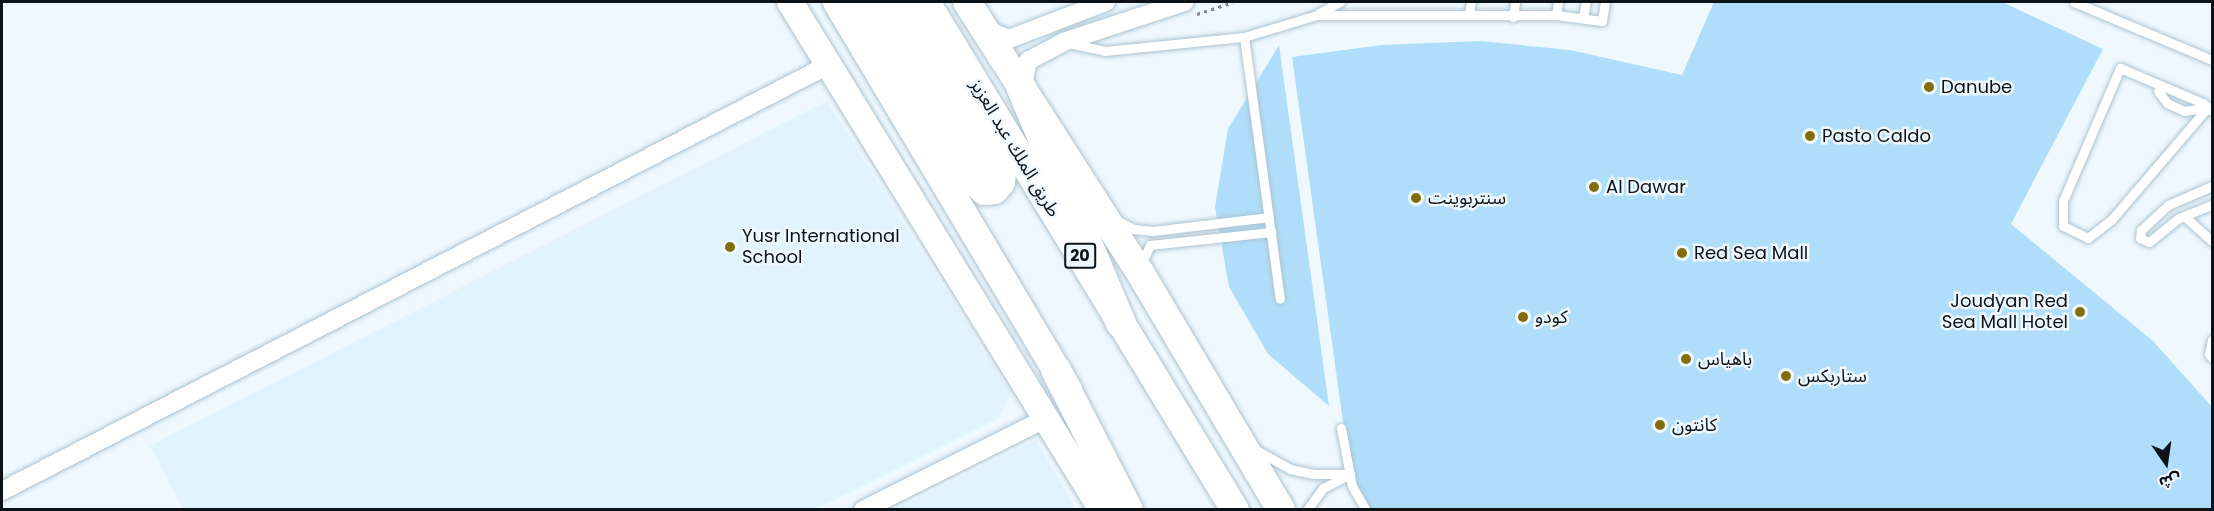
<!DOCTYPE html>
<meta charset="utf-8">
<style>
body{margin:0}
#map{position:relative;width:2214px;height:511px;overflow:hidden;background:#eff8fe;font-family:Poppins,"Noto Sans Arabic",sans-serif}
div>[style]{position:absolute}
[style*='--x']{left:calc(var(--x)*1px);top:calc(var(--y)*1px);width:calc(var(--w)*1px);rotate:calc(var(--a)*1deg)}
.built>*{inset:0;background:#e0f3ff}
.building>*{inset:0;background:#b0defa}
.path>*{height:3px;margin-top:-1.5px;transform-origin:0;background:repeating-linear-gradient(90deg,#7c858a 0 3px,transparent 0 7.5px)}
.roads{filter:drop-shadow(0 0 2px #acc3d1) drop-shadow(0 0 2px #acc3d1)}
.service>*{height:9px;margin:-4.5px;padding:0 4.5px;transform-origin:4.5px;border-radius:4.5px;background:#fff}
.minor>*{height:18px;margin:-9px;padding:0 9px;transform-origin:9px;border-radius:9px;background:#fff}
.secondary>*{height:26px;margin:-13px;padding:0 13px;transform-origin:13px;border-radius:13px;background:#fff}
.primary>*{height:28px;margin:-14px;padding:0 14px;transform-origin:14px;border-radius:14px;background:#fff}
.trunk>*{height:30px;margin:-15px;padding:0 15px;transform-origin:15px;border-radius:15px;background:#fff}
.dots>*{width:16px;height:16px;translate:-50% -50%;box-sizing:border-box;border:3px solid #eff8fe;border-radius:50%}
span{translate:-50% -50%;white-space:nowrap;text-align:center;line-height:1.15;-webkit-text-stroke:5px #eff8fe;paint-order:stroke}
.shield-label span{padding:2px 4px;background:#eff8fe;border:2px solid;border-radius:4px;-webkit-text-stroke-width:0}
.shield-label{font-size:16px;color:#0b1318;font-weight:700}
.poi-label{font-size:18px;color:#0b1318}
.left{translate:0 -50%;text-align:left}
.right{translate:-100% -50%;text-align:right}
.street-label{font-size:18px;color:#0b1318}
.frame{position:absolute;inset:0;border:3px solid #0b1318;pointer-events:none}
.north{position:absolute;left:2136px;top:433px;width:60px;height:60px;-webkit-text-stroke:4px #eff8fe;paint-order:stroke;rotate:167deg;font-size:16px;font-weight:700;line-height:24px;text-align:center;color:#0b1318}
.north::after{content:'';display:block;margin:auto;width:21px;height:27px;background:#0b1318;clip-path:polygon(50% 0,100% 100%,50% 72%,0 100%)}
</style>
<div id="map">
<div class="built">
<div style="clip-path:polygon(827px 101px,1010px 393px,1000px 417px,816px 509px,183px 509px,150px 446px)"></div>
<div style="clip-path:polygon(1036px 440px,1076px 509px,896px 509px)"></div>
</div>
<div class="building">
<div style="clip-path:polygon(1714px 2px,2002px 2px,2103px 49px,2011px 224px,2153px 341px,2212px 407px,2212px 510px,1367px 510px,1352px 486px,1292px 57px,1381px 45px,1480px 41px,1570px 50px,1682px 75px)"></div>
<div style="clip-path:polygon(1279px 45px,1329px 406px,1268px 354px,1229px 287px,1215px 207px,1228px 129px)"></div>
</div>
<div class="path">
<div style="--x:1197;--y:14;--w:38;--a:-18"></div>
</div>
<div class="roads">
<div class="service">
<div style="--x:2074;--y:2;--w:150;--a:22.8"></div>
<div style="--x:1319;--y:13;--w:24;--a:-28"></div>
<div style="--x:1469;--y:14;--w:12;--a:-81"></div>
<div style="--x:1556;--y:15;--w:13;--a:-81"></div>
<div style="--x:1513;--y:17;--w:15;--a:-82"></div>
<div style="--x:1583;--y:17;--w:15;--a:-79"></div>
<div style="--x:1244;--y:37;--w:264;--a:82.2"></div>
<div style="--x:1068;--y:43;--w:38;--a:12"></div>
<div style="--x:1105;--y:51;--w:140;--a:-5.8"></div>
<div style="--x:1244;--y:37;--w:76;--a:-16.8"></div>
<div style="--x:1317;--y:15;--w:239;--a:0"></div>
<div style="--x:1556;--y:15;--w:46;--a:7.4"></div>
<div style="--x:1602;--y:21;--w:19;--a:-81"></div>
<div style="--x:2158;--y:91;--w:15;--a:53"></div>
<div style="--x:2167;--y:103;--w:19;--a:25"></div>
<div style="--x:2184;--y:111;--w:24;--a:-9"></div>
<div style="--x:2208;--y:107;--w:149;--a:130.6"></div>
<div style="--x:2111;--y:220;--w:29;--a:142"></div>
<div style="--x:2088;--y:238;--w:28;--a:-154"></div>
<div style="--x:2063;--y:226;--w:25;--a:-90"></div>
<div style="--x:2063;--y:201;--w:145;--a:-66.8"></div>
<div style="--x:2120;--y:68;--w:90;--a:22.9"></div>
<div style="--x:2203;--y:103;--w:6;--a:39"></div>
<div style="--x:2208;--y:107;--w:6;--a:45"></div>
<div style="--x:2212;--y:186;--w:48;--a:156.6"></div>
<div style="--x:2168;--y:205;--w:37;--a:137"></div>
<div style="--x:2141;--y:230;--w:8;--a:97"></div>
<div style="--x:2140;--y:238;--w:10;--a:24"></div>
<div style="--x:2149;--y:242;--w:38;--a:-39"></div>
<div style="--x:2179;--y:218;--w:35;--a:-22"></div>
<div style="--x:2184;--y:216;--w:38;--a:42"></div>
<div style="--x:1118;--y:221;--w:18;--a:27"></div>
<div style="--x:1134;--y:229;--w:19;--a:6"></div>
<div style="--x:1153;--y:231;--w:117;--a:-6.9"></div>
<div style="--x:1141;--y:265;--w:22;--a:-66"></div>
<div style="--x:1150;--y:245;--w:122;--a:-6.1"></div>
<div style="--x:2212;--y:340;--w:14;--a:102"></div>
<div style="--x:2209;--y:354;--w:5;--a:53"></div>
<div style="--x:1341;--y:428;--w:59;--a:79.3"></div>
<div style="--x:1352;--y:486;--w:28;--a:60"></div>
<div style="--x:1256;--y:450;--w:39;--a:29"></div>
<div style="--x:1290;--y:469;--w:24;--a:12"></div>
<div style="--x:1313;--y:474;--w:37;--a:0"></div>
<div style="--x:1307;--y:510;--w:27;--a:-54"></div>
<div style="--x:1323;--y:488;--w:27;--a:-27"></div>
</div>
<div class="minor">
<div style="--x:985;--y:29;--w:26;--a:23"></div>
<div style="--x:1009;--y:39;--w:104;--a:-20.9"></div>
<div style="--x:1022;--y:89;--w:29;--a:-78"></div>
<div style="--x:1028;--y:61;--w:40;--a:-28"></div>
<div style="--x:1063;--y:42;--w:128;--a:-18.2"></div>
<div style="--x:2;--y:491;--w:929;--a:-27.28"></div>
<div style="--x:863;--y:510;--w:203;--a:-26.6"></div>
</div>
<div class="secondary">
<div style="--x:790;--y:2;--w:596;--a:58.44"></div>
</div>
<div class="primary">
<div style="--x:837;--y:2;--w:451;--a:59.2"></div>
<div style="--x:926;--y:2;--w:595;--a:58.69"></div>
<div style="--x:967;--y:2;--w:317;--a:57.4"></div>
<div style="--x:1138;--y:269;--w:280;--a:59.3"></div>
</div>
<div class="trunk">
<div style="--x:868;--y:2;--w:210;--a:59"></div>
<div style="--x:976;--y:182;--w:12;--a:42"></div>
<div style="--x:985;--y:190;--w:9;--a:-6"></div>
<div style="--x:994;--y:189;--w:9;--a:-49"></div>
<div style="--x:1000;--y:182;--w:10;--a:-84"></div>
<div style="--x:1001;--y:172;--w:199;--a:-121.5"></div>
<div style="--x:1022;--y:89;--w:254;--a:67.1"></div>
<div style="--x:1056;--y:370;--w:157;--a:62.8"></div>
</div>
</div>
<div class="dots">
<div style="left:1929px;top:87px;background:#836d08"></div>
<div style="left:1810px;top:136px;background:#836d08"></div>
<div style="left:1594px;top:187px;background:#836d08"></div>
<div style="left:1416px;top:198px;background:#836d08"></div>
<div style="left:730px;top:247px;background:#836d08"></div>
<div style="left:1682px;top:253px;background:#836d08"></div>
<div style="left:2080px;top:312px;background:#836d08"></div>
<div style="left:1523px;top:317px;background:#836d08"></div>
<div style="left:1686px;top:359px;background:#836d08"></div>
<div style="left:1786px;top:376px;background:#836d08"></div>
<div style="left:1660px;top:425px;background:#836d08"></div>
</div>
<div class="shield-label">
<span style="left:1080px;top:256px">20</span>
</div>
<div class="poi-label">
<span class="left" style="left:1941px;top:87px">Danube</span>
<span class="left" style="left:1822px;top:136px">Pasto Caldo</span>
<span class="left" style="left:1606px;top:187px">Al Dawar</span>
<span class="left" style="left:1428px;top:198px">سنتربوينت</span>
<span class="left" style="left:742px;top:247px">Yusr International<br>School</span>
<span class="left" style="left:1694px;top:253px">Red Sea Mall</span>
<span class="right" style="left:2068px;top:312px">Joudyan Red<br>Sea Mall Hotel</span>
<span class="left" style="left:1535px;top:317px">كودو</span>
<span class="left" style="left:1698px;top:359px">باهياس</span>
<span class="left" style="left:1798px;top:376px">ستاربكس</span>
<span class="left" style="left:1672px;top:425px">كانتون</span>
</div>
<div class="street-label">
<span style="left:1015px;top:148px;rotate:59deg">طريق الملك عبد العزيز</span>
</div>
<div class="frame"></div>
<div class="north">ش</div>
</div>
